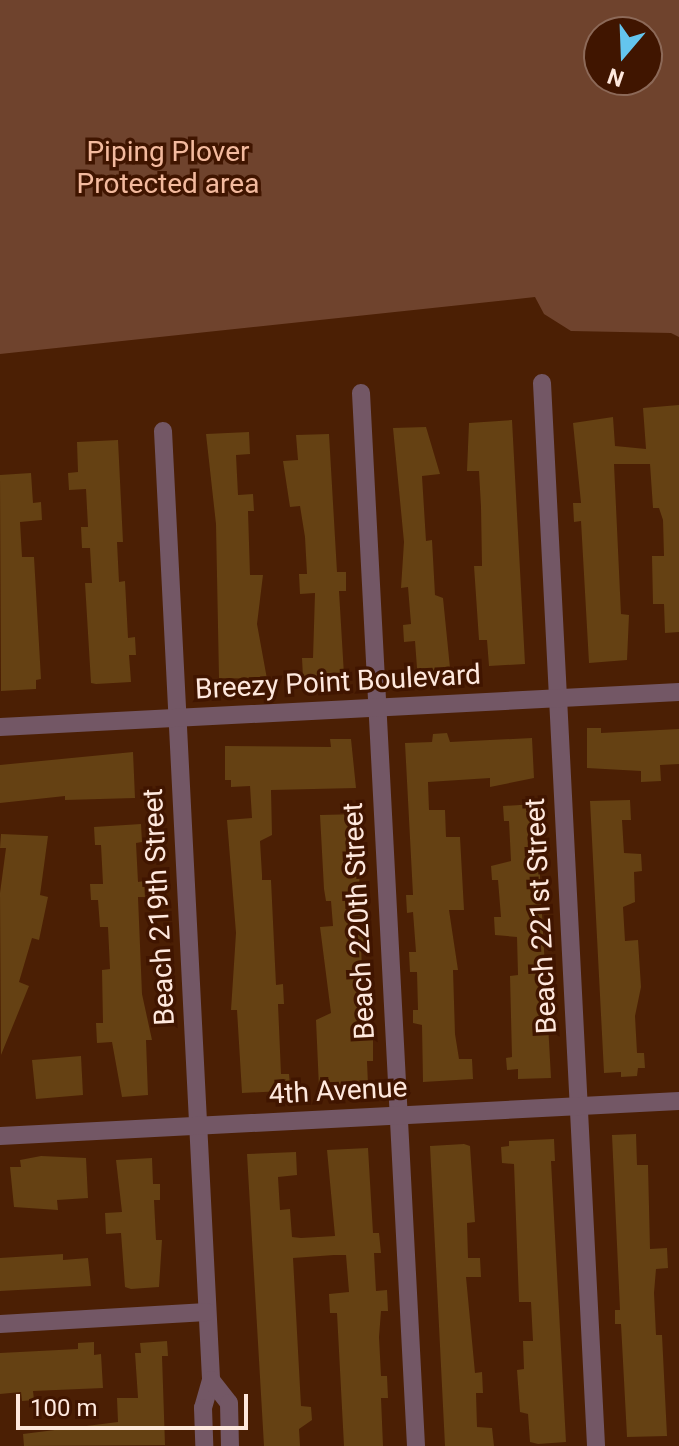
<!DOCTYPE html>
<style>
body{margin:0}
#map{position:relative;width:679px;height:1446px;overflow:hidden;background:#4b1f04;font-family:Roboto,sans-serif}
div>[style]{position:absolute}
[style*='--x']{left:calc(var(--x)*1px);top:calc(var(--y)*1px);width:calc(var(--w)*1px);rotate:calc(var(--a)*1deg)}
.green>*{inset:0;background:#6f432d}
.building>*{inset:0;background:#654113}
.minor>*{height:18px;margin:-9px;padding:0 9px;transform-origin:9px;border-radius:9px;background:#735765}
span{translate:-50% -50%;white-space:nowrap;text-align:center;line-height:1.15;-webkit-text-stroke:7px #401500;paint-order:stroke}
.park-label{font-size:28px;color:#f3ba9e}
.street-label{font-size:28px;color:#fee8dd}
.north{position:absolute;left:583px;top:16px;width:80px;height:80px;box-sizing:border-box;background:#401500;border:2px solid #8c6958;border-radius:50%;rotate:199deg;font-size:22px;font-weight:700;line-height:32px;text-align:center;color:#fee8dd}
.north::after{content:'';display:block;margin:auto;width:28px;height:36px;background:#64c5ee;clip-path:polygon(50% 0,100% 100%,50% 72%,0 100%)}
.scale{position:absolute;left:16px;top:1394px;width:232px;height:36px;box-sizing:border-box;border:4px solid #fee8dd;border-top:0;padding-left:10px;font-size:24px;line-height:28px;white-space:nowrap;color:#fee8dd;-webkit-text-stroke:6px #401500;paint-order:stroke}
</style>
<div id="map">
<div class="green">
<div style="clip-path:polygon(evenodd,0 0,679px 0,679px 337px,671px 333px,571px 331px,544px 314px,535px 297px,0 354px,0 0,599px 32px,647px 32px,647px 80px,599px 80px,599px 32px)"></div>
</div>
<div class="building">
<div style="clip-path:polygon(679px 405px,679px 632px,665px 633px,664px 604px,653px 604px,652px 556px,664px 556px,663px 520px,659px 508px,653px 508px,650px 464px,614px 464px,621px 614px,629px 615px,627px 660px,589px 663px,581px 521px,574px 522px,573px 503px,581px 503px,573px 423px,613px 417px,615px 446px,646px 449px,643px 408px)"></div>
<div style="clip-path:polygon(512px 420px,525px 664px,489px 666px,487px 640px,479px 640px,474px 566px,482px 566px,481px 507px,479px 471px,467px 471px,469px 423px)"></div>
<div style="clip-path:polygon(426px 427px,440px 474px,422px 476px,426px 541px,432px 540px,435px 595px,443px 598px,450px 668px,423px 673px,417px 668px,415px 641px,404px 642px,403px 625px,411px 624px,408px 587px,401px 588px,404px 542px,393px 428px)"></div>
<div style="clip-path:polygon(249px 432px,250px 454px,236px 455px,238px 495px,253px 494px,254px 511px,248px 511px,250px 575px,263px 575px,257px 624px,267px 679px,219px 678px,216px 524px,206px 434px)"></div>
<div style="clip-path:polygon(329px 434px,337px 572px,346px 572px,346px 591px,339px 591px,344px 675px,303px 678px,302px 658px,313px 658px,315px 593px,300px 594px,299px 574px,307px 574px,305px 537px,300px 506px,290px 507px,283px 461px,298px 460px,296px 435px)"></div>
<div style="clip-path:polygon(118px 440px,123px 542px,117px 542px,119px 582px,125px 581px,128px 638px,135px 637px,136px 655px,129px 655px,131px 682px,96px 684px,91px 683px,85px 583px,92px 583px,90px 548px,82px 548px,81px 527px,88px 527px,86px 489px,69px 490px,68px 473px,78px 472px,77px 442px)"></div>
<div style="clip-path:polygon(31px 473px,33px 503px,41px 502px,42px 520px,20px 522px,22px 557px,34px 557px,41px 679px,36px 680px,36px 689px,1px 691px,0 475px)"></div>
<div style="clip-path:polygon(587px 728px,601px 728px,601px 733px,679px 729px,679px 764px,660px 765px,661px 781px,641px 782px,641px 771px,587px 768px)"></div>
<div style="clip-path:polygon(447px 733px,450px 742px,532px 738px,534px 778px,490px 787px,490px 778px,428px 782px,429px 810px,445px 810px,446px 837px,460px 837px,464px 910px,449px 910px,458px 970px,453px 970px,455px 1034px,459px 1059px,472px 1059px,473px 1079px,423px 1082px,422px 1025px,413px 1023px,413px 1010px,418px 1010px,417px 972px,410px 972px,409px 952px,416px 952px,413px 912px,407px 913px,406px 895px,413px 895px,405px 743px,432px 742px,433px 734px)"></div>
<div style="clip-path:polygon(330px 739px,351px 739px,356px 788px,271px 790px,272px 835px,260px 841px,262px 875px,262px 880px,271px 880px,276px 985px,283px 984px,284px 1004px,278px 1004px,281px 1074px,289px 1074px,290px 1085px,282px 1086px,282px 1091px,242px 1093px,237px 1010px,231px 1010px,236px 933px,227px 820px,252px 818px,250px 786px,231px 787px,231px 780px,225px 780px,225px 746px,331px 747px)"></div>
<div style="clip-path:polygon(133px 752px,135px 798px,65px 800px,65px 796px,0 803px,0 765px)"></div>
<div style="clip-path:polygon(630px 800px,631px 820px,622px 820px,624px 853px,641px 854px,642px 871px,634px 872px,635px 902px,623px 907px,625px 941px,638px 940px,641px 987px,635px 1016px,637px 1053px,644px 1053px,645px 1068px,638px 1068px,637px 1076px,621px 1077px,621px 1072px,604px 1073px,590px 801px)"></div>
<div style="clip-path:polygon(536px 804px,551px 1078px,518px 1079px,518px 1069px,507px 1070px,506px 1058px,512px 1057px,510px 976px,518px 975px,517px 937px,495px 935px,494px 917px,501px 917px,498px 880px,492px 880px,491px 866px,511px 861px,509px 821px,504px 821px,503px 806px)"></div>
<div style="clip-path:polygon(361px 814px,359px 898px,361px 926px,368px 926px,369px 943px,361px 944px,363px 1000px,366px 1038px,373px 1038px,373px 1061px,367px 1061px,368px 1085px,319px 1088px,316px 1020px,331px 1013px,320px 927px,333px 926px,331px 901px,326px 901px,324px 889px,320px 815px)"></div>
<div style="clip-path:polygon(141px 824px,142px 842px,136px 843px,138px 882px,144px 881px,145px 897px,138px 897px,142px 994px,152px 1040px,146px 1040px,148px 1095px,122px 1097px,112px 1042px,97px 1043px,96px 1023px,103px 1023px,102px 970px,110px 969px,108px 927px,100px 927px,98px 900px,91px 900px,90px 884px,103px 884px,101px 845px,95px 845px,94px 827px)"></div>
<div style="clip-path:polygon(1px 834px,48px 836px,40px 895px,48px 897px,39px 940px,32px 938px,19px 982px,29px 986px,1px 1055px,0 893px,6px 848px,0 848px)"></div>
<div style="clip-path:polygon(81px 1056px,83px 1095px,36px 1099px,32px 1060px)"></div>
<div style="clip-path:polygon(636px 1134px,637px 1165px,648px 1165px,650px 1249px,667px 1248px,668px 1268px,656px 1269px,654px 1293px,656px 1335px,662px 1335px,667px 1436px,627px 1437px,621px 1324px,615px 1324px,615px 1310px,620px 1310px,612px 1135px)"></div>
<div style="clip-path:polygon(554px 1139px,555px 1161px,551px 1161px,566px 1442px,538px 1444px,530px 1442px,528px 1414px,520px 1412px,517px 1370px,524px 1369px,523px 1341px,533px 1341px,531px 1302px,519px 1302px,514px 1164px,502px 1163px,501px 1147px,509px 1146px,509px 1141px)"></div>
<div style="clip-path:polygon(464px 1144px,470px 1146px,475px 1222px,467px 1223px,468px 1258px,480px 1258px,481px 1277px,466px 1277px,475px 1373px,482px 1372px,483px 1393px,476px 1393px,477px 1427px,492px 1428px,494px 1446px,445px 1446px,430px 1146px)"></div>
<div style="clip-path:polygon(368px 1148px,373px 1233px,379px 1233px,381px 1253px,374px 1253px,376px 1291px,387px 1290px,388px 1311px,381px 1311px,379px 1337px,381px 1376px,387px 1376px,388px 1398px,381px 1398px,383px 1446px,344px 1446px,337px 1313px,330px 1313px,329px 1294px,349px 1292px,346px 1255px,334px 1255px,293px 1258px,301px 1406px,311px 1407px,312px 1420px,299px 1429px,300px 1446px,264px 1446px,247px 1154px,296px 1152px,297px 1175px,278px 1177px,280px 1210px,290px 1209px,292px 1237px,301px 1238px,335px 1236px,327px 1150px)"></div>
<div style="clip-path:polygon(41px 1156px,86px 1158px,88px 1198px,57px 1200px,58px 1210px,14px 1207px,10px 1167px,21px 1167px,20px 1160px)"></div>
<div style="clip-path:polygon(152px 1158px,153px 1184px,160px 1184px,160px 1200px,154px 1200px,156px 1240px,162px 1240px,159px 1287px,131px 1289px,125px 1287px,121px 1233px,106px 1234px,105px 1213px,122px 1212px,116px 1160px)"></div>
<div style="clip-path:polygon(63px 1254px,63px 1260px,88px 1258px,91px 1286px,0 1291px,0 1258px)"></div>
<div style="clip-path:polygon(167px 1341px,168px 1356px,162px 1356px,165px 1445px,24px 1446px,23px 1434px,118px 1422px,117px 1398px,138px 1398px,135px 1353px,141px 1353px,140px 1343px)"></div>
<div style="clip-path:polygon(94px 1342px,94px 1355px,101px 1354px,103px 1388px,33px 1391px,34px 1400px,22px 1401px,21px 1392px,0 1394px,0 1353px,78px 1349px,78px 1343px)"></div>
</div>
<div class="minor">
<div style="--x:542;--y:383;--w:1064;--a:87.09"></div>
<div style="--x:361;--y:393;--w:1054;--a:87.01"></div>
<div style="--x:163;--y:431;--w:950;--a:87.1"></div>
<div style="--x:211;--y:1380;--w:29;--a:106"></div>
<div style="--x:203;--y:1408;--w:38;--a:88"></div>
<div style="--x:0;--y:727;--w:680;--a:-2.95"></div>
<div style="--x:0;--y:1136;--w:680;--a:-2.95"></div>
<div style="--x:0;--y:1324;--w:207;--a:-3.3"></div>
<div style="--x:211;--y:1380;--w:29;--a:52"></div>
<div style="--x:229;--y:1403;--w:43;--a:88.7"></div>
</div>
<div class="park-label">
<span style="left:168px;top:168px">Piping Plover<br>Protected area</span>
</div>
<div class="street-label">
<span style="left:338px;top:682px;rotate:-3deg">Breezy Point Boulevard</span>
<span style="left:159px;top:907px;rotate:-93deg">Beach 219th Street</span>
<span style="left:541px;top:916px;rotate:-93deg">Beach 221st Street</span>
<span style="left:359px;top:921px;rotate:-93deg">Beach 220th Street</span>
<span style="left:338px;top:1091px;rotate:-3deg">4th Avenue</span>
</div>
<div class="north">N</div>
<div class="scale">100 m</div>
</div>
